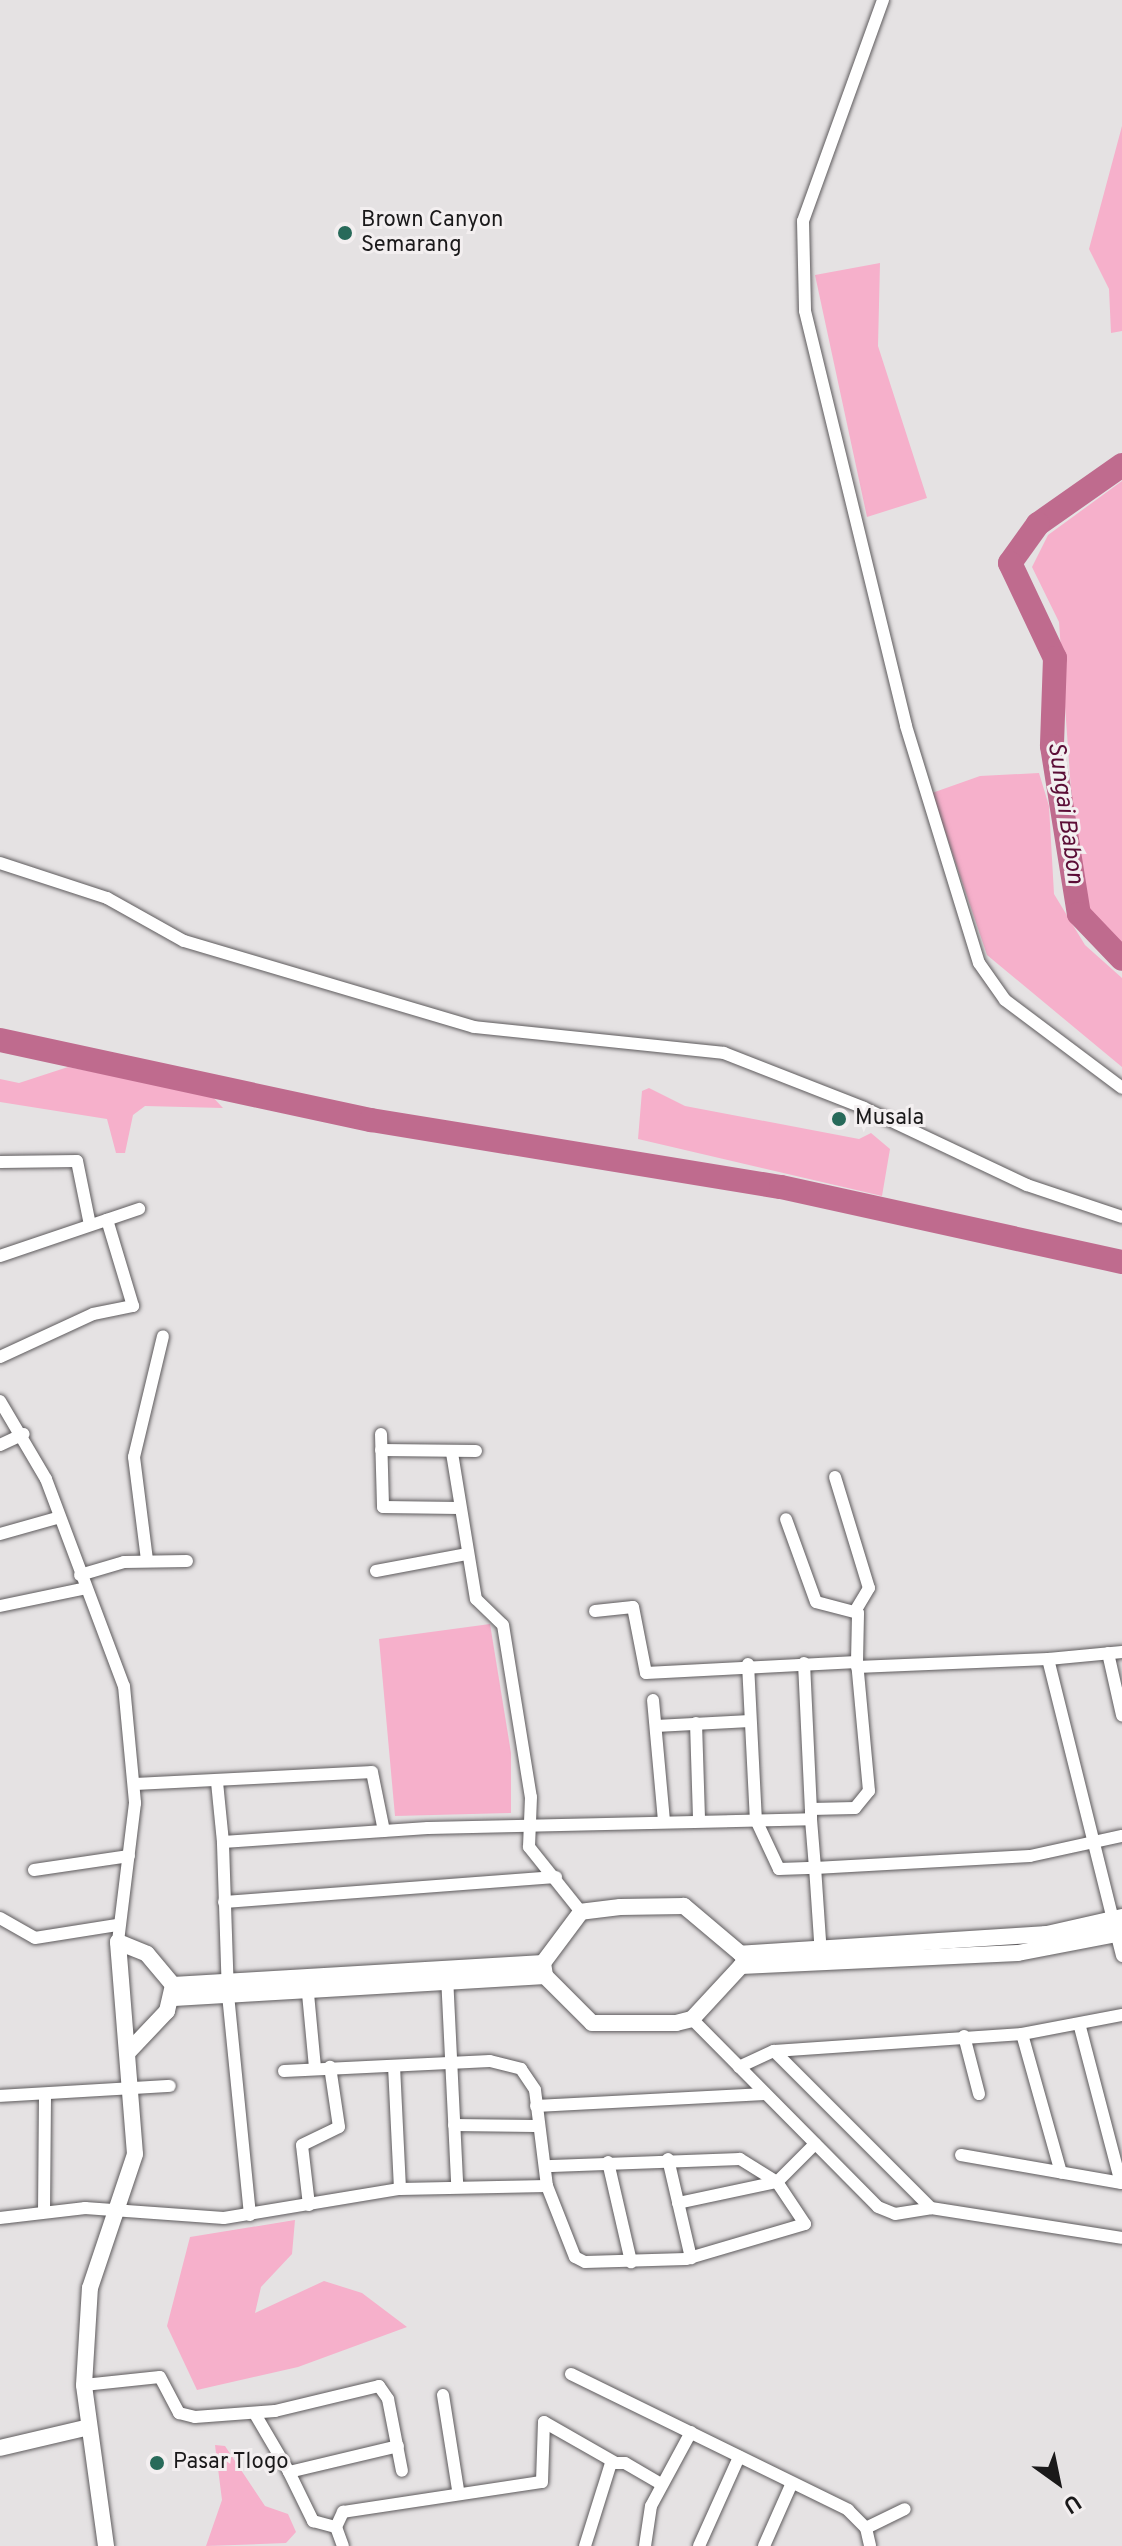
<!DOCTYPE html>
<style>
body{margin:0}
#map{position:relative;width:1122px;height:2546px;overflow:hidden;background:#e5e2e3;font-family:Overpass,sans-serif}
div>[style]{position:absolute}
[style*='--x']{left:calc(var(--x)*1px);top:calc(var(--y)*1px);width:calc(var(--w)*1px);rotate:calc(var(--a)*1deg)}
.green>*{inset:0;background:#f6b0cb}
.river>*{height:24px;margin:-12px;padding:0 12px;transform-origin:12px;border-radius:12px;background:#bf6b8e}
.roads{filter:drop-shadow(0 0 2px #5e5b5d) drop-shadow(0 0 2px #5e5b5d)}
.minor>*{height:12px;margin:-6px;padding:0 6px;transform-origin:6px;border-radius:6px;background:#fff}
.tertiary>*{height:16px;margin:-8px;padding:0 8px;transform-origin:8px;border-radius:8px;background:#fff}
.dots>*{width:22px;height:22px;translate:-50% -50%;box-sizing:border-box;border:4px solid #f3eff0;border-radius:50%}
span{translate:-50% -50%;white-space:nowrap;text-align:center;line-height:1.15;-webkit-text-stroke:6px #f3eff0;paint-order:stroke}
.poi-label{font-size:22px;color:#1a191a}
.left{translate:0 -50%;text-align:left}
.water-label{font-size:24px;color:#5b0d36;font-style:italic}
.north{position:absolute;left:1018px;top:2442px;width:80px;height:80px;-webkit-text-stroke:6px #f3eff0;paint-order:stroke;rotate:147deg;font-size:22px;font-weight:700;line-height:32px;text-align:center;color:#1a191a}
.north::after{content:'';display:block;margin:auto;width:28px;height:36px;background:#1a191a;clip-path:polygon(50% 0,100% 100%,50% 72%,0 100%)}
</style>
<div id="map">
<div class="green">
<div style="clip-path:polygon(1122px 126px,1122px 331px,1111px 333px,1109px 289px,1089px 249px)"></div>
<div style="clip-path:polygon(880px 263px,878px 346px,927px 498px,867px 517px,815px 275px)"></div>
<div style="clip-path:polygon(1122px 481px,1122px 945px,1089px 909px,1077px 874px,1059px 622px,1032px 567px,1048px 535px)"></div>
<div style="clip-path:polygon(1039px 773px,1049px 806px,1054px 894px,1085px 945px,1122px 978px,1122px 1067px,987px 955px,932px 793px,980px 776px)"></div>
<div style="clip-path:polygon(68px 1067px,210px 1094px,223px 1108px,145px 1106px,133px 1115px,125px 1153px,116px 1153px,107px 1119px,0 1102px,0 1079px,19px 1083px)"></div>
<div style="clip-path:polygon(649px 1088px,685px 1106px,859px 1139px,871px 1133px,890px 1149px,882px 1196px,638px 1139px,642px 1091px)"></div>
<div style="clip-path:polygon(490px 1624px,511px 1753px,511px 1813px,395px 1816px,379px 1639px)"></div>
<div style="clip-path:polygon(295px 2220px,292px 2254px,261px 2287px,255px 2313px,324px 2281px,362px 2293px,407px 2327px,298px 2367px,197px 2390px,167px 2326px,190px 2237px)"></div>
<div style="clip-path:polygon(215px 2445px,225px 2446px,265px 2506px,288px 2514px,296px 2532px,286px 2543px,206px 2546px,222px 2500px)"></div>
</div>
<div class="river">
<div style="--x:1122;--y:465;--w:103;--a:144.9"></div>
<div style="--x:1038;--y:524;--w:48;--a:125.7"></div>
<div style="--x:1010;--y:563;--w:105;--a:64.7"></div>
<div style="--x:1055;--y:658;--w:88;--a:92"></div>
<div style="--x:1052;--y:746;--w:170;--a:80.9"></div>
<div style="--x:1079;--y:914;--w:62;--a:46.3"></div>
<div style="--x:0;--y:1040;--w:380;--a:12.2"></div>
<div style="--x:371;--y:1120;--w:415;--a:9.3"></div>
<div style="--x:781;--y:1187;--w:349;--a:12.4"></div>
</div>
<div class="roads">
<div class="minor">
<div style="--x:883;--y:0;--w:235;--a:109.9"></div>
<div style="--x:803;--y:221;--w:90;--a:88.7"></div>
<div style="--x:805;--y:311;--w:427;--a:76.3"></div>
<div style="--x:906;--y:726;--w:248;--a:72.9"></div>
<div style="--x:979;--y:963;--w:45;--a:54.9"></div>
<div style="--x:1005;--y:1000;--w:146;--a:36.9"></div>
<div style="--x:0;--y:863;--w:113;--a:18.1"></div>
<div style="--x:107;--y:898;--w:88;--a:29.2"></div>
<div style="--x:184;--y:941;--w:302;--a:16.5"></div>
<div style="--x:474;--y:1027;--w:251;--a:5.9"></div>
<div style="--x:724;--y:1053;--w:150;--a:21.4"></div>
<div style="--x:864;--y:1108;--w:180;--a:25.3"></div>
<div style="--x:1027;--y:1185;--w:100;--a:18.6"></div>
<div style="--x:0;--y:1162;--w:77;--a:-0.7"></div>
<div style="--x:77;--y:1161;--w:65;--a:78.5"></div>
<div style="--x:0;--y:1256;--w:147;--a:-18.7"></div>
<div style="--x:0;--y:1357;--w:102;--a:-24.8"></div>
<div style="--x:93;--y:1314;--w:41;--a:-11.3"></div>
<div style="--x:133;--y:1306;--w:90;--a:-106.8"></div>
<div style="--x:0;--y:1401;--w:91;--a:59.5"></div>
<div style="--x:46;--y:1479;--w:221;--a:69.4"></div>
<div style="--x:124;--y:1686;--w:118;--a:84.6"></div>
<div style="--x:135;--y:1803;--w:140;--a:97"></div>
<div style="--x:381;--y:1434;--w:73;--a:88.4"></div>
<div style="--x:383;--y:1507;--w:76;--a:0.8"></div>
<div style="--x:0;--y:1445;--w:26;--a:-25"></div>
<div style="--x:381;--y:1450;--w:95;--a:0.6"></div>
<div style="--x:452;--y:1453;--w:148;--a:80.7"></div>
<div style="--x:476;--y:1599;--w:37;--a:44"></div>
<div style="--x:503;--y:1625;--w:174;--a:80.8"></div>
<div style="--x:531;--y:1797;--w:50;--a:92.3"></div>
<div style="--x:529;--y:1847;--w:83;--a:51.3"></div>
<div style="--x:835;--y:1477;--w:116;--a:73"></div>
<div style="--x:869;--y:1588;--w:26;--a:121"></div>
<div style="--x:0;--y:1534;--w:59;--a:-15.7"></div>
<div style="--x:147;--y:1560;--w:104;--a:-97.2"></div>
<div style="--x:134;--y:1457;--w:124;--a:-76.5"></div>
<div style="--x:376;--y:1571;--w:93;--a:-10.6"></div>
<div style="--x:80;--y:1575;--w:46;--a:-16.5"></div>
<div style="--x:124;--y:1562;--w:63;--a:-0.9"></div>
<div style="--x:0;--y:1606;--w:88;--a:-11.8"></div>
<div style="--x:595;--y:1611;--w:38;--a:-6"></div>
<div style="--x:633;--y:1607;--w:67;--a:78.9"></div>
<div style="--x:646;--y:1673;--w:211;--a:-3"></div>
<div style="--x:857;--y:1662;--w:49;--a:-88.8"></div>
<div style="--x:858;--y:1613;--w:43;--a:-165.3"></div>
<div style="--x:816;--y:1602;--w:88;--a:-109.9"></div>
<div style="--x:1122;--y:1652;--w:74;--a:174.6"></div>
<div style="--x:1048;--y:1659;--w:306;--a:76"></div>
<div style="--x:1108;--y:1653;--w:64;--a:77.3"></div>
<div style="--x:804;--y:1663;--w:146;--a:87.3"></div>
<div style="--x:748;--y:1664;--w:156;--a:87.1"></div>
<div style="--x:756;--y:1820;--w:54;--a:64.9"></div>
<div style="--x:779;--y:1869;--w:36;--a:-2"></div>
<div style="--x:815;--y:1868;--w:49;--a:-94.7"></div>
<div style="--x:857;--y:1667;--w:191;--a:-2.4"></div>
<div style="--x:653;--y:1700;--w:122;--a:84.8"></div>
<div style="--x:696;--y:1723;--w:97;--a:88.2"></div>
<div style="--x:656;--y:1726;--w:94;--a:-3"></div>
<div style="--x:217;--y:1782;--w:60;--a:84.3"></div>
<div style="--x:136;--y:1784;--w:236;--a:-2.9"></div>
<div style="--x:372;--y:1772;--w:60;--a:78.5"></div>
<div style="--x:34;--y:1870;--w:96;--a:-8.4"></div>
<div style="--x:224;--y:1902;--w:333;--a:-4.3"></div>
<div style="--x:0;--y:1918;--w:40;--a:29.7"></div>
<div style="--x:35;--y:1938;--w:83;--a:-9"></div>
<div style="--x:821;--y:1955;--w:87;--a:-93.9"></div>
<div style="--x:815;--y:1868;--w:215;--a:-3.2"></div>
<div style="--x:1030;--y:1856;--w:94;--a:-12.3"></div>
<div style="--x:447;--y:1976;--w:208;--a:87.2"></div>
<div style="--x:307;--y:1983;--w:85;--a:84.6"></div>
<div style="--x:692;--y:2019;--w:264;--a:45.3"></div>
<div style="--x:878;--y:2207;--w:18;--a:22"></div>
<div style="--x:895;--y:2214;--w:36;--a:-9"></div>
<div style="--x:1080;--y:2027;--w:161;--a:75.3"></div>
<div style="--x:1022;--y:2034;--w:144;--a:74.3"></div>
<div style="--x:964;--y:2036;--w:60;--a:75.5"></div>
<div style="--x:774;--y:2051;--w:249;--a:-3.9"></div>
<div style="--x:1022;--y:2034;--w:102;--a:-10.8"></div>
<div style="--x:394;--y:2066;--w:123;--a:87.2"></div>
<div style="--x:739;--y:2067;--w:38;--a:-25"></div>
<div style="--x:774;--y:2051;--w:222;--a:45"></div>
<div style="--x:931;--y:2208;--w:193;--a:8.9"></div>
<div style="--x:284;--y:2071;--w:206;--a:-2.8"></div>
<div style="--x:490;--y:2061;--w:32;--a:14"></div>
<div style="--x:521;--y:2069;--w:25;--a:56"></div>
<div style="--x:535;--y:2090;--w:97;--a:82.9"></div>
<div style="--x:547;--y:2186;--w:76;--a:68.5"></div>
<div style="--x:575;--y:2257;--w:11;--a:27"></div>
<div style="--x:585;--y:2262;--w:101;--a:-1.7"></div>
<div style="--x:686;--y:2259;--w:124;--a:-16.4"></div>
<div style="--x:805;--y:2224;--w:50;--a:-123.7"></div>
<div style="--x:777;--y:2182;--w:44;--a:-148.1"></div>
<div style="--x:740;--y:2159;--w:195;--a:177.9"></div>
<div style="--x:0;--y:2096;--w:170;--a:-3.4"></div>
<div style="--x:536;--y:2106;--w:229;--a:-3"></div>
<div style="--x:454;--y:2125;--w:81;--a:0.7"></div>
<div style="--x:961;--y:2155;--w:163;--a:9.9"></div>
<div style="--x:668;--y:2159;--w:102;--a:76.9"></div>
<div style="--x:608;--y:2162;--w:103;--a:77"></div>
<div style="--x:678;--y:2203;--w:101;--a:-12"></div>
<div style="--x:777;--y:2182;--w:54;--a:-45"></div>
<div style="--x:309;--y:2205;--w:60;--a:-96.7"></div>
<div style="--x:302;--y:2145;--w:41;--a:-25.9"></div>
<div style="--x:339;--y:2127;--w:61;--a:-98.5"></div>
<div style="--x:44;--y:2212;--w:118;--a:-89.5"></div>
<div style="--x:250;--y:2215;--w:221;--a:-95.7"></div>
<div style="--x:228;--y:1995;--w:153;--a:-91.9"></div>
<div style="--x:223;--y:1842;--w:205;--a:-3.9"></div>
<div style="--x:428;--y:1828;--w:383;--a:-1.3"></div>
<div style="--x:811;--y:1819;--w:10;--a:-90"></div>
<div style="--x:811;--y:1809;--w:44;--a:-1.3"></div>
<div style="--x:855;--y:1808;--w:22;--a:-51"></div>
<div style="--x:869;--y:1791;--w:130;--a:-95.3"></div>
<div style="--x:0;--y:2218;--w:86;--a:-6.7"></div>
<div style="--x:85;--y:2208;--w:139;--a:4.1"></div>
<div style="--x:224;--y:2218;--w:178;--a:-9.4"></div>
<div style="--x:400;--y:2189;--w:147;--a:-1.2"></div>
<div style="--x:571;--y:2374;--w:309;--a:26.1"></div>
<div style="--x:848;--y:2510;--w:25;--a:45"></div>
<div style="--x:866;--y:2528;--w:18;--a:77"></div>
<div style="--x:84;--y:2385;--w:76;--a:-6"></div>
<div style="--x:160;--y:2377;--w:41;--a:62.2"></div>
<div style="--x:179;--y:2413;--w:16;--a:14"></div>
<div style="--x:195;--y:2417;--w:80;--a:-4.3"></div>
<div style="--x:275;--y:2411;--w:107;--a:-13.5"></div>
<div style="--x:379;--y:2386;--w:16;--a:55"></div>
<div style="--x:388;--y:2399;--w:73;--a:79"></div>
<div style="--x:443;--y:2395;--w:96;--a:81"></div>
<div style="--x:255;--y:2414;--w:67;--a:59.6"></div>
<div style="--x:289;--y:2472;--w:112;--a:-13.4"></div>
<div style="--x:289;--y:2472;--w:55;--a:63.9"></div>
<div style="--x:313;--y:2521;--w:24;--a:15"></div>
<div style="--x:336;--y:2527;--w:20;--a:70"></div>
<div style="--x:336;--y:2527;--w:17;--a:-65"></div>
<div style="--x:343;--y:2512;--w:201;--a:-8.6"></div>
<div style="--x:542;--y:2482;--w:60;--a:-88.1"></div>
<div style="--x:544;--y:2422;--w:81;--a:29.7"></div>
<div style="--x:866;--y:2528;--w:43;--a:-26"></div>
<div style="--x:585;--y:2546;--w:87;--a:-72.6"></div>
<div style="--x:611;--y:2463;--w:14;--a:0"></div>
<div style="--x:625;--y:2463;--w:42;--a:30.3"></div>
<div style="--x:645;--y:2546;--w:40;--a:-81.5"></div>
<div style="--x:651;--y:2506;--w:84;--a:-61.6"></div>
<div style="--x:699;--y:2546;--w:98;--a:-65.8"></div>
<div style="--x:764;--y:2546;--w:67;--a:-66.1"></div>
</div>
<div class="tertiary">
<div style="--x:1122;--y:1917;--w:77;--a:167.2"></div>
<div style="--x:1047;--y:1934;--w:307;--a:176.3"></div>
<div style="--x:741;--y:1954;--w:75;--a:-139.9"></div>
<div style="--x:684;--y:1906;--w:64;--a:179.1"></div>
<div style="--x:620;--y:1907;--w:39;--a:173"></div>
<div style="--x:581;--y:1912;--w:64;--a:126.7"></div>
<div style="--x:543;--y:1963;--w:13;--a:81"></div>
<div style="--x:545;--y:1976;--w:66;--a:45"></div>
<div style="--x:592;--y:2023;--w:84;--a:0"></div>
<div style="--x:676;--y:2023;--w:16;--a:-14"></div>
<div style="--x:692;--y:2019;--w:72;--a:-47.2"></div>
<div style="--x:741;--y:1966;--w:277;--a:-2.7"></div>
<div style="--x:1018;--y:1953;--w:106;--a:-10.9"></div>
<div style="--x:173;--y:1985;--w:371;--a:-3.4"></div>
<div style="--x:174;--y:1998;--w:372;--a:-3.4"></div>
<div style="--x:0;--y:2448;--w:87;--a:-13.2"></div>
<div style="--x:106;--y:2546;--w:162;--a:-97.8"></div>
<div style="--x:84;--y:2385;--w:97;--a:-86.5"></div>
<div style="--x:90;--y:2288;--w:141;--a:-71.4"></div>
<div style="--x:135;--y:2154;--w:213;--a:-94.6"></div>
<div style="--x:118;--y:1942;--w:31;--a:22"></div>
<div style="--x:147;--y:1954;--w:40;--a:50"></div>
<div style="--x:173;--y:1985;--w:27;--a:103"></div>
<div style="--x:167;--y:2011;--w:55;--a:133.5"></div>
</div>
</div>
<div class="dots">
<div style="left:345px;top:233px;background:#286a5a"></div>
<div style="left:839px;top:1119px;background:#286a5a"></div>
<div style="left:157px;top:2463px;background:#286a5a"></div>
</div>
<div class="poi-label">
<span class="left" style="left:361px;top:233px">Brown Canyon<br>Semarang</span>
<span class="left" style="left:855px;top:1119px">Musala</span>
<span class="left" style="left:173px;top:2463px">Pasar Tlogo</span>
</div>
<div class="water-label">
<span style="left:1064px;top:813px;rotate:82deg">Sungai Babon</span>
</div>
<div class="north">U</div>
</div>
